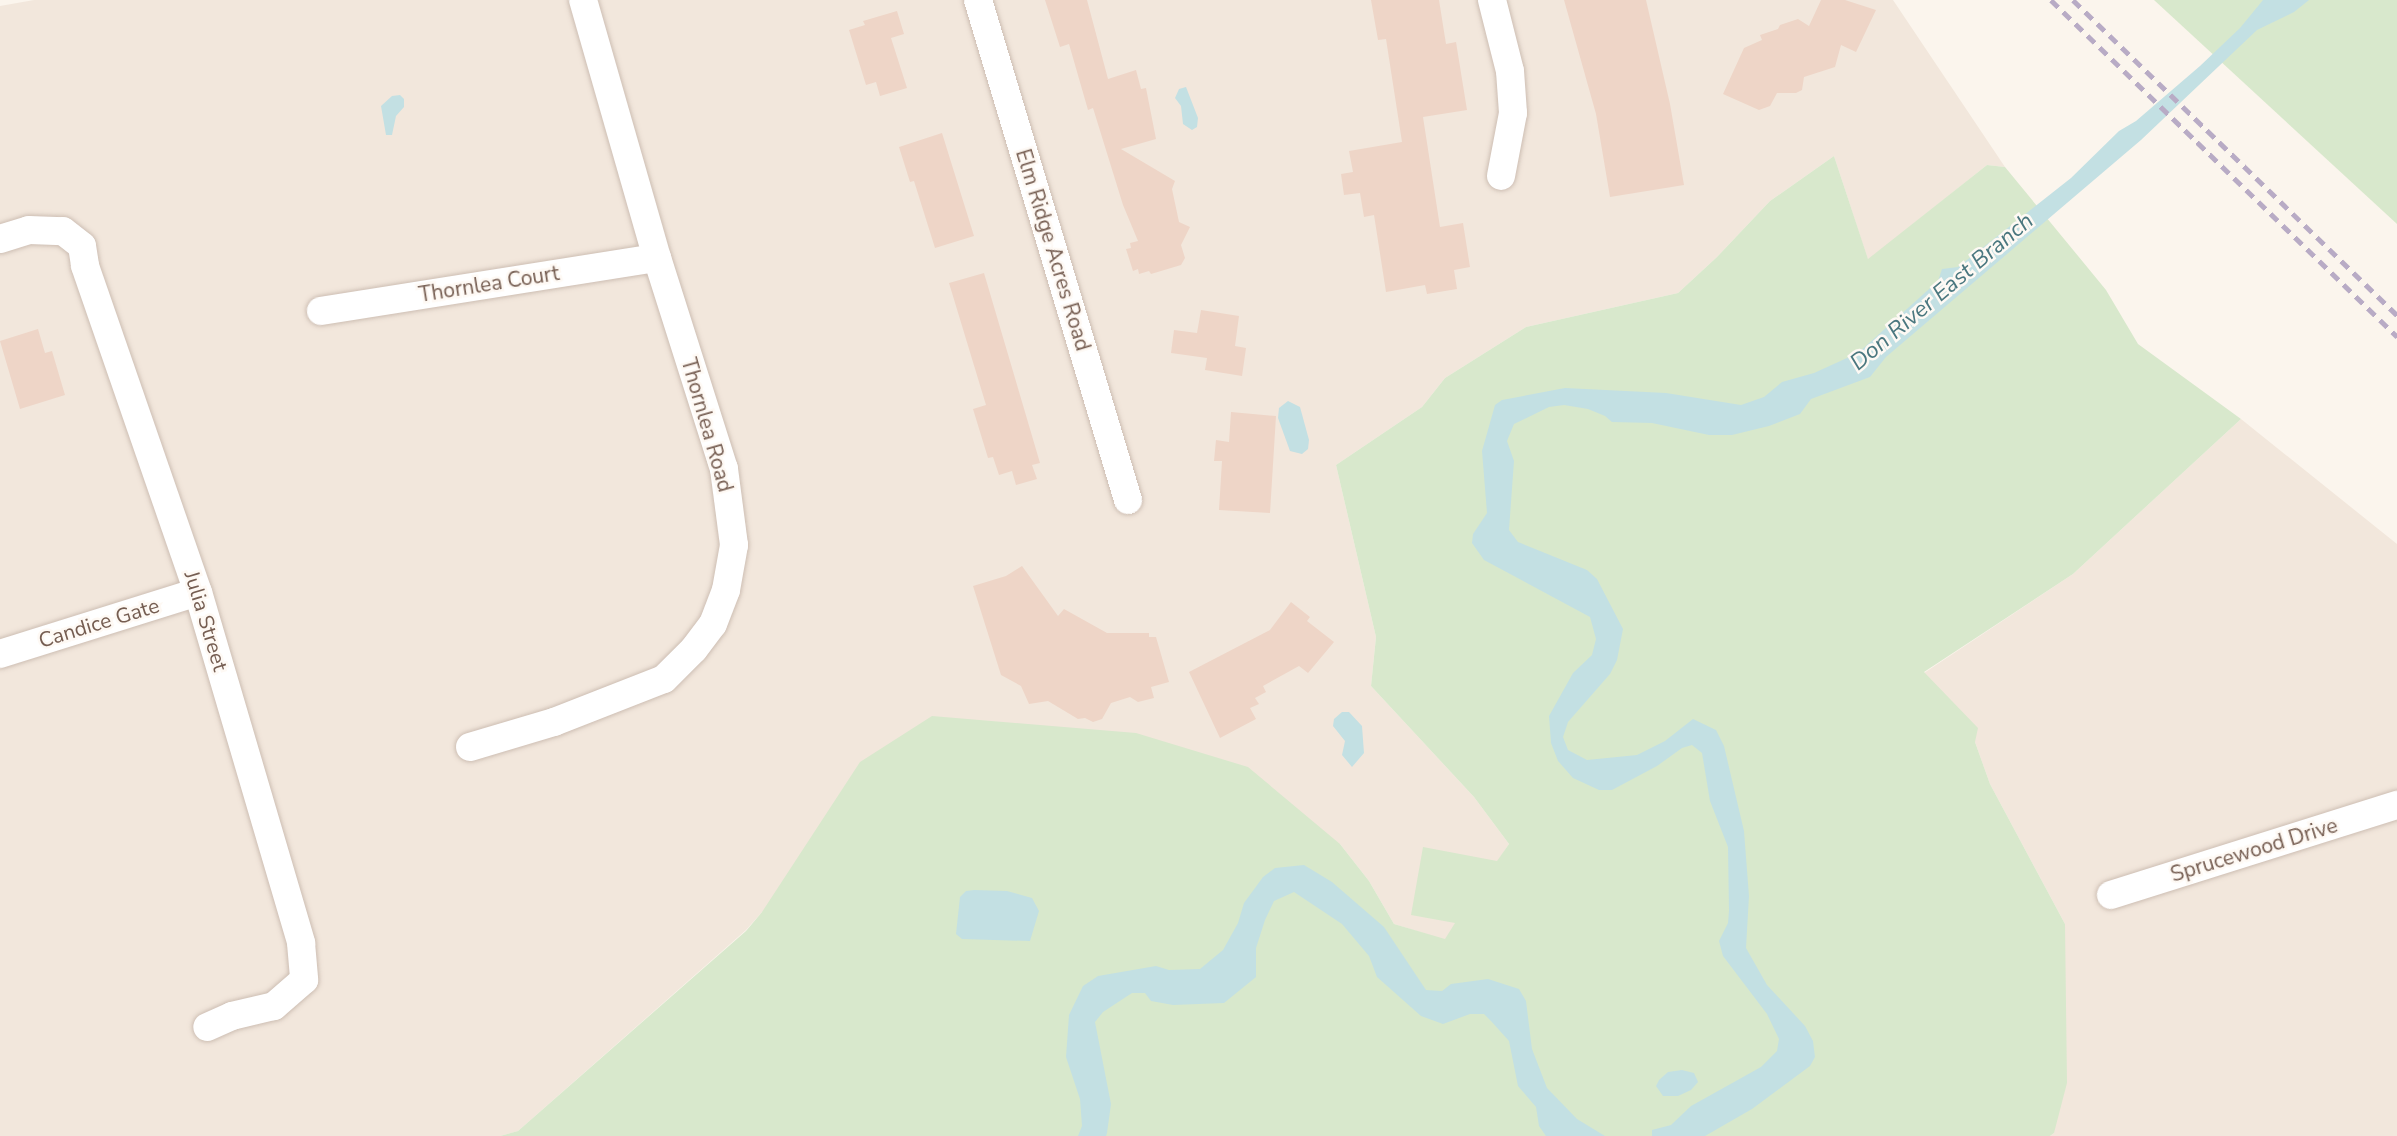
<!DOCTYPE html>
<style>
body{margin:0}
#map{position:relative;width:2397px;height:1136px;overflow:hidden;background:#fbf5ed;font-family:"Nunito Sans",sans-serif}
div>[style]{position:absolute}
[style*='--x']{left:calc(var(--x)*1px);top:calc(var(--y)*1px);width:calc(var(--w)*1px);rotate:calc(var(--a)*1deg)}
.residential>*{inset:0;background:#f2e7dc}
.green>*{inset:0;background:#d8e8cc}
.water>*{inset:0;background:#c3e0e3}
.building>*{inset:0;background:#eed5c7}
.roads{filter:drop-shadow(0 0 2px #cdbeb3) drop-shadow(0 0 2px #cdbeb3)}
.street>*{height:28px;margin:-14px;padding:0 14px;transform-origin:14px;border-radius:14px;background:#fff}
.rail>*{height:5px;margin-top:-2.5px;transform-origin:0;background:repeating-linear-gradient(90deg,#b8abc5 0 10px,transparent 0 17px)}
span{translate:-50% -50%;white-space:nowrap;text-align:center;line-height:1.15;-webkit-text-stroke:5px #fef9f4;paint-order:stroke}
.street-label{font-size:21px;color:#755d51}
.water-label{font-size:23px;color:#4a777f;font-style:italic}
</style>
<div id="map">
<div class="residential">
<div style="clip-path:polygon(34px 0,1893px 0,2005px 167px,1987px 165px,1868px 260px,1834px 156px,1770px 201px,1717px 257px,1678px 293px,1526px 327px,1445px 378px,1422px 407px,1336px 465px,1376px 637px,1371px 686px,1474px 797px,1509px 844px,1445px 940px,1394px 924px,1369px 881px,1340px 844px,762px 912px,746px 930px,518px 1131px,500px 1136px,0 1136px,0 6px)"></div>
<div style="clip-path:polygon(2241px 419px,2397px 544px,2397px 1136px,2050px 1136px,2054px 1133px,2065px 924px,1990px 784px,1975px 742px,1924px 673px,2073px 574px)"></div>
</div>
<div class="green">
<div style="clip-path:polygon(2154px 0,2397px 0,2397px 224px)"></div>
<div style="clip-path:polygon(1834px 156px,1868px 259px,1987px 165px,2005px 167px,2106px 290px,2138px 344px,2241px 419px,2073px 574px,1924px 672px,1978px 728px,1975px 742px,1990px 784px,2065px 924px,2067px 1083px,2054px 1133px,2050px 1136px,500px 1136px,518px 1131px,746px 931px,762px 912px,860px 762px,932px 716px,1136px 733px,1248px 767px,1340px 844px,1369px 881px,1394px 924px,1445px 939px,1455px 923px,1411px 915px,1423px 847px,1497px 861px,1509px 844px,1474px 797px,1371px 686px,1376px 637px,1336px 465px,1422px 407px,1445px 378px,1526px 327px,1678px 293px,1717px 257px,1770px 201px)"></div>
</div>
<div class="water">
<div style="clip-path:polygon(2263px 0,2309px 0,2294px 12px,2257px 30px,2141px 140px,1886px 357px,1870px 377px,1811px 399px,1800px 414px,1769px 426px,1732px 435px,1709px 435px,1652px 423px,1612px 422px,1605px 416px,1588px 409px,1564px 405px,1549px 407px,1514px 424px,1507px 441px,1514px 461px,1509px 530px,1518px 542px,1587px 570px,1597px 579px,1623px 629px,1617px 660px,1610px 674px,1568px 722px,1563px 737px,1568px 750px,1587px 760px,1637px 755px,1665px 741px,1693px 719px,1716px 730px,1724px 746px,1744px 831px,1749px 896px,1746px 948px,1767px 985px,1805px 1026px,1813px 1041px,1815px 1057px,1810px 1066px,1752px 1109px,1705px 1136px,1652px 1136px,1652px 1130px,1671px 1125px,1691px 1106px,1761px 1067px,1777px 1051px,1779px 1039px,1767px 1014px,1723px 956px,1719px 941px,1728px 923px,1729px 911px,1728px 847px,1710px 801px,1702px 753px,1692px 745px,1682px 748px,1657px 766px,1612px 790px,1599px 790px,1573px 778px,1558px 761px,1551px 743px,1549px 716px,1573px 673px,1592px 655px,1596px 639px,1590px 617px,1484px 560px,1472px 543px,1473px 534px,1487px 513px,1482px 451px,1495px 405px,1502px 400px,1565px 388px,1666px 393px,1741px 405px,1764px 397px,1782px 382px,1814px 373px,1858px 353px,1938px 281px,1942px 269px,1958px 267px,2071px 178px,2119px 131px,2136px 121px,2200px 66px,2240px 28px)"></div>
<div style="clip-path:polygon(1186px 87px,1198px 118px,1197px 127px,1192px 130px,1183px 124px,1181px 106px,1175px 98px,1179px 89px)"></div>
<div style="clip-path:polygon(400px 95px,404px 99px,404px 107px,396px 116px,392px 135px,386px 135px,381px 106px,392px 96px)"></div>
<div style="clip-path:polygon(1288px 401px,1300px 407px,1309px 440px,1308px 449px,1302px 454px,1290px 451px,1278px 418px,1279px 408px)"></div>
<div style="clip-path:polygon(1342px 712px,1349px 712px,1362px 726px,1364px 753px,1352px 767px,1342px 755px,1345px 741px,1333px 726px,1334px 719px)"></div>
<div style="clip-path:polygon(1304px 865px,1332px 882px,1384px 927px,1426px 990px,1442px 991px,1451px 984px,1488px 979px,1519px 989px,1526px 1001px,1532px 1049px,1547px 1088px,1577px 1119px,1605px 1136px,1546px 1136px,1539px 1126px,1536px 1107px,1518px 1086px,1509px 1041px,1491px 1021px,1484px 1014px,1470px 1014px,1443px 1024px,1421px 1016px,1377px 977px,1369px 956px,1342px 924px,1294px 892px,1274px 901px,1265px 920px,1256px 948px,1256px 977px,1224px 1003px,1173px 1005px,1151px 1001px,1145px 993px,1132px 993px,1103px 1012px,1095px 1022px,1111px 1104px,1107px 1133px,1106px 1136px,1078px 1136px,1082px 1126px,1080px 1099px,1066px 1057px,1069px 1015px,1083px 986px,1098px 976px,1156px 966px,1169px 970px,1200px 969px,1223px 950px,1238px 923px,1244px 903px,1263px 877px,1275px 868px)"></div>
<div style="clip-path:polygon(974px 890px,1007px 891px,1032px 898px,1039px 911px,1030px 941px,962px 939px,956px 934px,960px 897px,966px 891px)"></div>
<div style="clip-path:polygon(1682px 1070px,1694px 1073px,1698px 1082px,1691px 1090px,1678px 1096px,1663px 1096px,1656px 1086px,1659px 1080px,1668px 1072px)"></div>
</div>
<div class="building">
<div style="clip-path:polygon(1045px 0,1087px 0,1108px 79px,1136px 70px,1141px 89px,1146px 88px,1156px 139px,1121px 149px,1175px 181px,1172px 189px,1179px 222px,1190px 227px,1181px 245px,1185px 258px,1181px 265px,1151px 274px,1149px 271px,1139px 274px,1138px 269px,1133px 271px,1126px 249px,1131px 248px,1130px 243px,1138px 241px,1123px 205px,1093px 108px,1088px 110px,1069px 44px,1060px 47px)"></div>
<div style="clip-path:polygon(1371px 0,1439px 0,1446px 44px,1456px 42px,1467px 110px,1423px 117px,1440px 227px,1463px 223px,1470px 267px,1454px 270px,1457px 289px,1427px 294px,1425px 285px,1386px 292px,1374px 215px,1364px 217px,1360px 193px,1344px 195px,1341px 174px,1353px 172px,1349px 151px,1402px 142px,1386px 39px,1378px 40px)"></div>
<div style="clip-path:polygon(1564px 0,1646px 0,1670px 104px,1684px 185px,1610px 197px,1596px 114px)"></div>
<div style="clip-path:polygon(1821px 0,1845px 0,1876px 10px,1856px 52px,1841px 45px,1835px 67px,1804px 77px,1802px 90px,1796px 93px,1777px 93px,1770px 106px,1759px 110px,1723px 94px,1744px 48px,1762px 40px,1760px 35px,1778px 29px,1780px 25px,1798px 19px,1809px 26px)"></div>
<div style="clip-path:polygon(897px 11px,904px 34px,891px 38px,907px 88px,880px 96px,876px 82px,866px 85px,849px 30px,865px 25px,863px 21px)"></div>
<div style="clip-path:polygon(942px 133px,974px 236px,935px 248px,914px 181px,910px 182px,899px 147px)"></div>
<div style="clip-path:polygon(984px 273px,1040px 463px,1032px 465px,1037px 479px,1016px 485px,1012px 471px,999px 475px,993px 457px,988px 458px,973px 409px,986px 405px,949px 283px)"></div>
<div style="clip-path:polygon(1201px 310px,1239px 316px,1235px 346px,1246px 348px,1242px 376px,1205px 370px,1207px 358px,1171px 353px,1174px 330px,1197px 333px)"></div>
<div style="clip-path:polygon(38px 329px,45px 353px,52px 351px,65px 395px,20px 409px,0 341px)"></div>
<div style="clip-path:polygon(1231px 412px,1276px 416px,1270px 513px,1219px 510px,1222px 461px,1214px 461px,1216px 440px,1229px 442px)"></div>
<div style="clip-path:polygon(1022px 566px,1058px 616px,1064px 609px,1107px 633px,1149px 633px,1149px 637px,1156px 637px,1169px 682px,1151px 687px,1154px 698px,1138px 702px,1130px 697px,1111px 703px,1102px 719px,1093px 722px,1085px 718px,1078px 719px,1048px 701px,1029px 704px,1021px 686px,1001px 675px,973px 586px,1006px 576px)"></div>
<div style="clip-path:polygon(1291px 602px,1310px 617px,1307px 621px,1334px 642px,1308px 673px,1299px 666px,1263px 686px,1266px 692px,1255px 698px,1259px 704px,1250px 708px,1256px 719px,1220px 738px,1189px 672px,1270px 630px)"></div>
</div>
<div class="roads">
<div class="street">
<div style="--x:978;--y:0;--w:522;--a:73.3"></div>
<div style="--x:1492;--y:0;--w:73;--a:75.8"></div>
<div style="--x:1510;--y:71;--w:42;--a:85.9"></div>
<div style="--x:1513;--y:113;--w:64;--a:100.8"></div>
<div style="--x:0;--y:239;--w:30;--a:-17"></div>
<div style="--x:29;--y:230;--w:34;--a:2"></div>
<div style="--x:63;--y:231;--w:24;--a:38"></div>
<div style="--x:82;--y:246;--w:20;--a:81"></div>
<div style="--x:85;--y:266;--w:345;--a:70.9"></div>
<div style="--x:198;--y:592;--w:366;--a:73.6"></div>
<div style="--x:301;--y:943;--w:37;--a:85"></div>
<div style="--x:304;--y:980;--w:40;--a:139"></div>
<div style="--x:274;--y:1006;--w:43;--a:166.6"></div>
<div style="--x:232;--y:1016;--w:27;--a:156"></div>
<div style="--x:321;--y:311;--w:340;--a:-9"></div>
<div style="--x:0;--y:654;--w:207;--a:-17.4"></div>
<div style="--x:470;--y:747;--w:88;--a:-16.6"></div>
<div style="--x:554;--y:722;--w:118;--a:-21.4"></div>
<div style="--x:664;--y:679;--w:42;--a:-45"></div>
<div style="--x:694;--y:649;--w:31;--a:-53"></div>
<div style="--x:713;--y:624;--w:36;--a:-69"></div>
<div style="--x:726;--y:590;--w:46;--a:-79.9"></div>
<div style="--x:734;--y:545;--w:77;--a:-97.5"></div>
<div style="--x:724;--y:469;--w:221;--a:-107.6"></div>
<div style="--x:657;--y:258;--w:268;--a:-106"></div>
<div style="--x:2111;--y:895;--w:300;--a:-17.5"></div>
</div>
</div>
<div class="rail">
<div style="--x:2051;--y:0;--w:483;--a:44.2"></div>
<div style="--x:2073;--y:0;--w:452;--a:44.2"></div>
</div>
<div class="street-label">
<span style="left:1053px;top:250px;rotate:73deg">Elm Ridge Acres Road</span>
<span style="left:489px;top:284px;rotate:-9deg">Thornlea Court</span>
<span style="left:707px;top:425px;rotate:74deg">Thornlea Road</span>
<span style="left:206px;top:621px;rotate:73deg">Julia Street</span>
<span style="left:99px;top:623px;rotate:-17deg">Candice Gate</span>
<span style="left:2254px;top:850px;rotate:-17deg">Sprucewood Drive</span>
</div>
<div class="water-label">
<span style="left:1942px;top:292px;rotate:-40deg">Don River East Branch</span>
</div>
</div>
